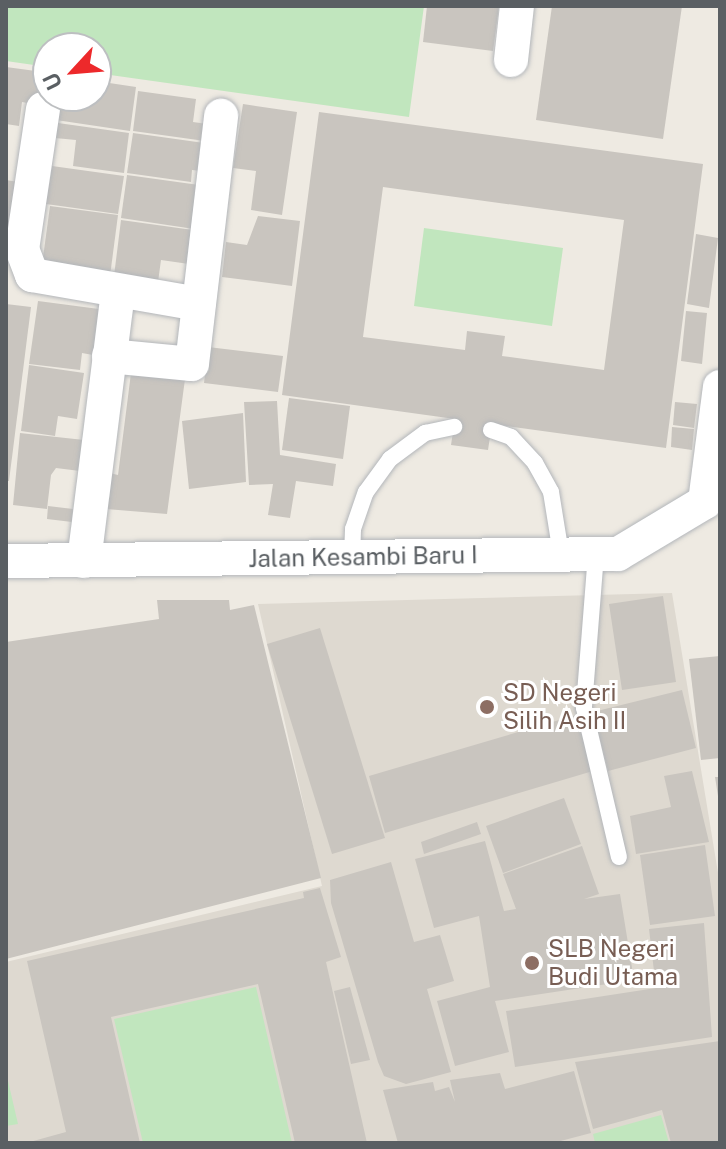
<!DOCTYPE html>
<style>
body{margin:0}
#map{position:relative;width:726px;height:1149px;overflow:hidden;background:#eeeae2;font-family:"Public Sans",sans-serif}
div>[style]{position:absolute}
[style*='--x']{left:calc(var(--x)*1px);top:calc(var(--y)*1px);width:calc(var(--w)*1px);rotate:calc(var(--a)*1deg)}
.education>*{inset:0;background:#ded9d0}
.green>*{inset:0;background:#c1e6be}
.building>*{inset:0;background:#c9c5bf}
.roads{filter:drop-shadow(0 0 2px #b3b6ba) drop-shadow(0 0 2px #b3b6ba)}
.lane>*{height:16px;margin:-8px;padding:0 8px;transform-origin:8px;border-radius:8px;background:#fff}
.street>*{height:34px;margin:-17px;padding:0 17px;transform-origin:17px;border-radius:17px;background:#fff}
.dots>*{width:22px;height:22px;translate:-50% -50%;box-sizing:border-box;border:4px solid #fff;border-radius:50%}
span{translate:-50% -50%;white-space:nowrap;text-align:center;line-height:1.15;-webkit-text-stroke:6px #fff;paint-order:stroke}
.street-label{font-size:24px;color:#5a5f63}
.education-label{font-size:24px;color:#785e54}
.left{translate:0 -50%;text-align:left}
.frame{position:absolute;inset:0;border:8px solid #5a5f63;pointer-events:none}
.north{position:absolute;left:32px;top:32px;width:80px;height:80px;box-sizing:border-box;background:#fff;border:2px solid #bdbfc1;border-radius:50%;rotate:244deg;font-size:22px;font-weight:700;line-height:32px;text-align:center;color:#5a5f63}
.north::after{content:'';display:block;margin:auto;width:28px;height:36px;background:#ed292b;clip-path:polygon(50% 0,100% 100%,50% 72%,0 100%)}
</style>
<div id="map">
<div class="education">
<div style="clip-path:polygon(672px 593px,720px 885px,720px 1143px,6px 1143px,6px 962px,322px 886px,258px 604px)"></div>
</div>
<div class="green">
<div style="clip-path:polygon(6px 6px,424px 6px,409px 117px,96px 73px,96px 48px,48px 48px,48px 67px,6px 61px)"></div>
<div style="clip-path:polygon(424px 228px,563px 248px,552px 326px,414px 306px)"></div>
<div style="clip-path:polygon(256px 987px,292px 1143px,143px 1143px,114px 1019px)"></div>
<div style="clip-path:polygon(6px 1072px,18px 1124px,6px 1126px)"></div>
<div style="clip-path:polygon(661px 1115px,669px 1143px,595px 1143px,593px 1134px)"></div>
</div>
<div class="building">
<div style="clip-path:polygon(427px 6px,499px 6px,493px 51px,423px 42px)"></div>
<div style="clip-path:polygon(552px 6px,682px 6px,663px 139px,536px 120px)"></div>
<div style="clip-path:polygon(6px 67px,43px 72px,38px 105px,22px 102px,19px 126px,6px 124px)"></div>
<div style="clip-path:polygon(96px 81px,136px 87px,130px 131px,56px 120px,59px 96px,96px 96px)"></div>
<div style="clip-path:polygon(138px 91px,196px 99px,193px 122px,207px 124px,205px 141px,133px 131px)"></div>
<div style="clip-path:polygon(243px 104px,297px 112px,282px 215px,251px 210px,256px 171px,233px 168px)"></div>
<div style="clip-path:polygon(evenodd,319px 112px,703px 164px,666px 448px,492px 424px,488px 450px,451px 445px,455px 419px,282px 395px,319px 112px,383px 187px,624px 220px,604px 370px,502px 356px,505px 336px,467px 331px,465px 350px,363px 337px,383px 187px)"></div>
<div style="clip-path:polygon(58px 123px,129px 133px,124px 173px,73px 166px,76px 140px,55px 138px)"></div>
<div style="clip-path:polygon(133px 133px,204px 143px,201px 171px,192px 170px,191px 182px,127px 173px)"></div>
<div style="clip-path:polygon(52px 166px,124px 176px,118px 214px,46px 204px)"></div>
<div style="clip-path:polygon(127px 175px,199px 185px,194px 229px,121px 218px)"></div>
<div style="clip-path:polygon(6px 180px,18px 182px,6px 244px)"></div>
<div style="clip-path:polygon(50px 206px,118px 215px,110px 276px,42px 265px)"></div>
<div style="clip-path:polygon(258px 216px,300px 221px,292px 286px,222px 277px,226px 242px,247px 245px)"></div>
<div style="clip-path:polygon(121px 220px,193px 230px,189px 264px,161px 260px,158px 282px,114px 276px)"></div>
<div style="clip-path:polygon(696px 234px,718px 238px,709px 308px,687px 304px)"></div>
<div style="clip-path:polygon(38px 301px,99px 309px,93px 355px,82px 353px,80px 370px,29px 364px)"></div>
<div style="clip-path:polygon(6px 304px,31px 307px,9px 481px,6px 481px)"></div>
<div style="clip-path:polygon(686px 311px,707px 313px,702px 364px,681px 361px)"></div>
<div style="clip-path:polygon(208px 347px,283px 356px,278px 392px,204px 383px)"></div>
<div style="clip-path:polygon(29px 365px,84px 373px,77px 419px,58px 416px,55px 436px,21px 431px)"></div>
<div style="clip-path:polygon(131px 373px,185px 379px,167px 514px,106px 509px,110px 473px,118px 475px)"></div>
<div style="clip-path:polygon(289px 398px,350px 406px,343px 459px,282px 450px)"></div>
<div style="clip-path:polygon(277px 401px,280px 455px,336px 464px,333px 486px,296px 481px,290px 518px,268px 515px,273px 484px,249px 485px,244px 402px)"></div>
<div style="clip-path:polygon(675px 402px,697px 404px,694px 428px,673px 425px)"></div>
<div style="clip-path:polygon(243px 413px,246px 482px,189px 489px,182px 421px)"></div>
<div style="clip-path:polygon(672px 427px,694px 429px,692px 450px,671px 447px)"></div>
<div style="clip-path:polygon(20px 433px,84px 440px,80px 471px,56px 468px,51px 475px,47px 509px,13px 505px)"></div>
<div style="clip-path:polygon(48px 506px,73px 509px,72px 522px,47px 519px)"></div>
<div style="clip-path:polygon(663px 596px,676px 682px,622px 690px,609px 604px)"></div>
<div style="clip-path:polygon(157px 600px,229px 600px,230px 610px,254px 605px,321px 878px,6px 959px,6px 642px,159px 619px)"></div>
<div style="clip-path:polygon(320px 628px,385px 838px,332px 854px,267px 644px)"></div>
<div style="clip-path:polygon(720px 656px,720px 758px,701px 760px,689px 659px)"></div>
<div style="clip-path:polygon(682px 690px,696px 748px,608px 771px,593px 712px)"></div>
<div style="clip-path:polygon(576px 715px,593px 771px,385px 833px,369px 776px)"></div>
<div style="clip-path:polygon(692px 771px,709px 842px,636px 854px,630px 816px,671px 807px,664px 776px)"></div>
<div style="clip-path:polygon(715px 777px,720px 777px,720px 796px,718px 796px)"></div>
<div style="clip-path:polygon(564px 798px,581px 844px,503px 873px,486px 826px)"></div>
<div style="clip-path:polygon(477px 822px,481px 834px,424px 854px,421px 842px)"></div>
<div style="clip-path:polygon(485px 841px,504px 911px,516px 909px,503px 874px,582px 846px,599px 894px,584px 899px,620px 894px,634px 980px,495px 1001px,509px 1052px,455px 1066px,437px 1001px,490px 987px,479px 916px,434px 928px,415px 859px)"></div>
<div style="clip-path:polygon(705px 845px,715px 916px,650px 925px,640px 855px)"></div>
<div style="clip-path:polygon(391px 862px,414px 942px,440px 935px,454px 981px,427px 989px,451px 1072px,406px 1084px,384px 1076px,378px 1062px,331px 903px,330px 880px)"></div>
<div style="clip-path:polygon(320px 888px,341px 957px,326px 962px,367px 1143px,295px 1143px,258px 984px,111px 1017px,140px 1143px,26px 1143px,66px 1132px,27px 961px,304px 898px,303px 892px)"></div>
<div style="clip-path:polygon(704px 923px,712px 1037px,515px 1067px,506px 1011px,656px 988px,649px 929px)"></div>
<div style="clip-path:polygon(350px 987px,370px 1060px,351px 1064px,334px 991px)"></div>
<div style="clip-path:polygon(720px 1041px,720px 1143px,671px 1143px,662px 1110px,593px 1129px,575px 1062px)"></div>
<div style="clip-path:polygon(574px 1071px,591px 1133px,553px 1143px,398px 1143px,383px 1090px,433px 1082px,435px 1091px,449px 1087px,455px 1102px,450px 1080px,500px 1073px,505px 1089px)"></div>
</div>
<div class="roads">
<div class="lane">
<div style="--x:491;--y:430;--w:21;--a:19"></div>
<div style="--x:511;--y:437;--w:35;--a:47"></div>
<div style="--x:535;--y:463;--w:33;--a:61"></div>
<div style="--x:551;--y:492;--w:63;--a:80.8"></div>
<div style="--x:596;--y:554;--w:154;--a:94.5"></div>
<div style="--x:584;--y:708;--w:153;--a:76.8"></div>
<div style="--x:352;--y:558;--w:29;--a:-88"></div>
<div style="--x:353;--y:529;--w:39;--a:-71"></div>
<div style="--x:366;--y:492;--w:41;--a:-54"></div>
<div style="--x:390;--y:459;--w:44;--a:-36.6"></div>
<div style="--x:425;--y:433;--w:30;--a:-12"></div>
</div>
<div class="street">
<div style="--x:511;--y:60;--w:54;--a:-83.7"></div>
<div style="--x:43;--y:109;--w:142;--a:98.5"></div>
<div style="--x:22;--y:249;--w:28;--a:69"></div>
<div style="--x:32;--y:275;--w:169;--a:9.9"></div>
<div style="--x:109;--y:356;--w:83;--a:5.5"></div>
<div style="--x:192;--y:364;--w:250;--a:-83.3"></div>
<div style="--x:705;--y:502;--w:116;--a:-82.6"></div>
<div style="--x:6;--y:561;--w:612;--a:-0.66"></div>
<div style="--x:618;--y:554;--w:101;--a:-30.9"></div>
<div style="--x:84;--y:561;--w:270;--a:-82.8"></div>
</div>
</div>
<div class="dots">
<div style="left:487px;top:707px;background:#8d6e63"></div>
<div style="left:532px;top:963px;background:#8d6e63"></div>
</div>
<div class="street-label">
<span style="left:363px;top:557px;rotate:-1deg">Jalan Kesambi Baru I</span>
</div>
<div class="education-label">
<span class="left" style="left:503px;top:707px">SD Negeri<br>Silih Asih II</span>
<span class="left" style="left:548px;top:963px">SLB Negeri<br>Budi Utama</span>
</div>
<div class="frame"></div>
<div class="north">U</div>
</div>
